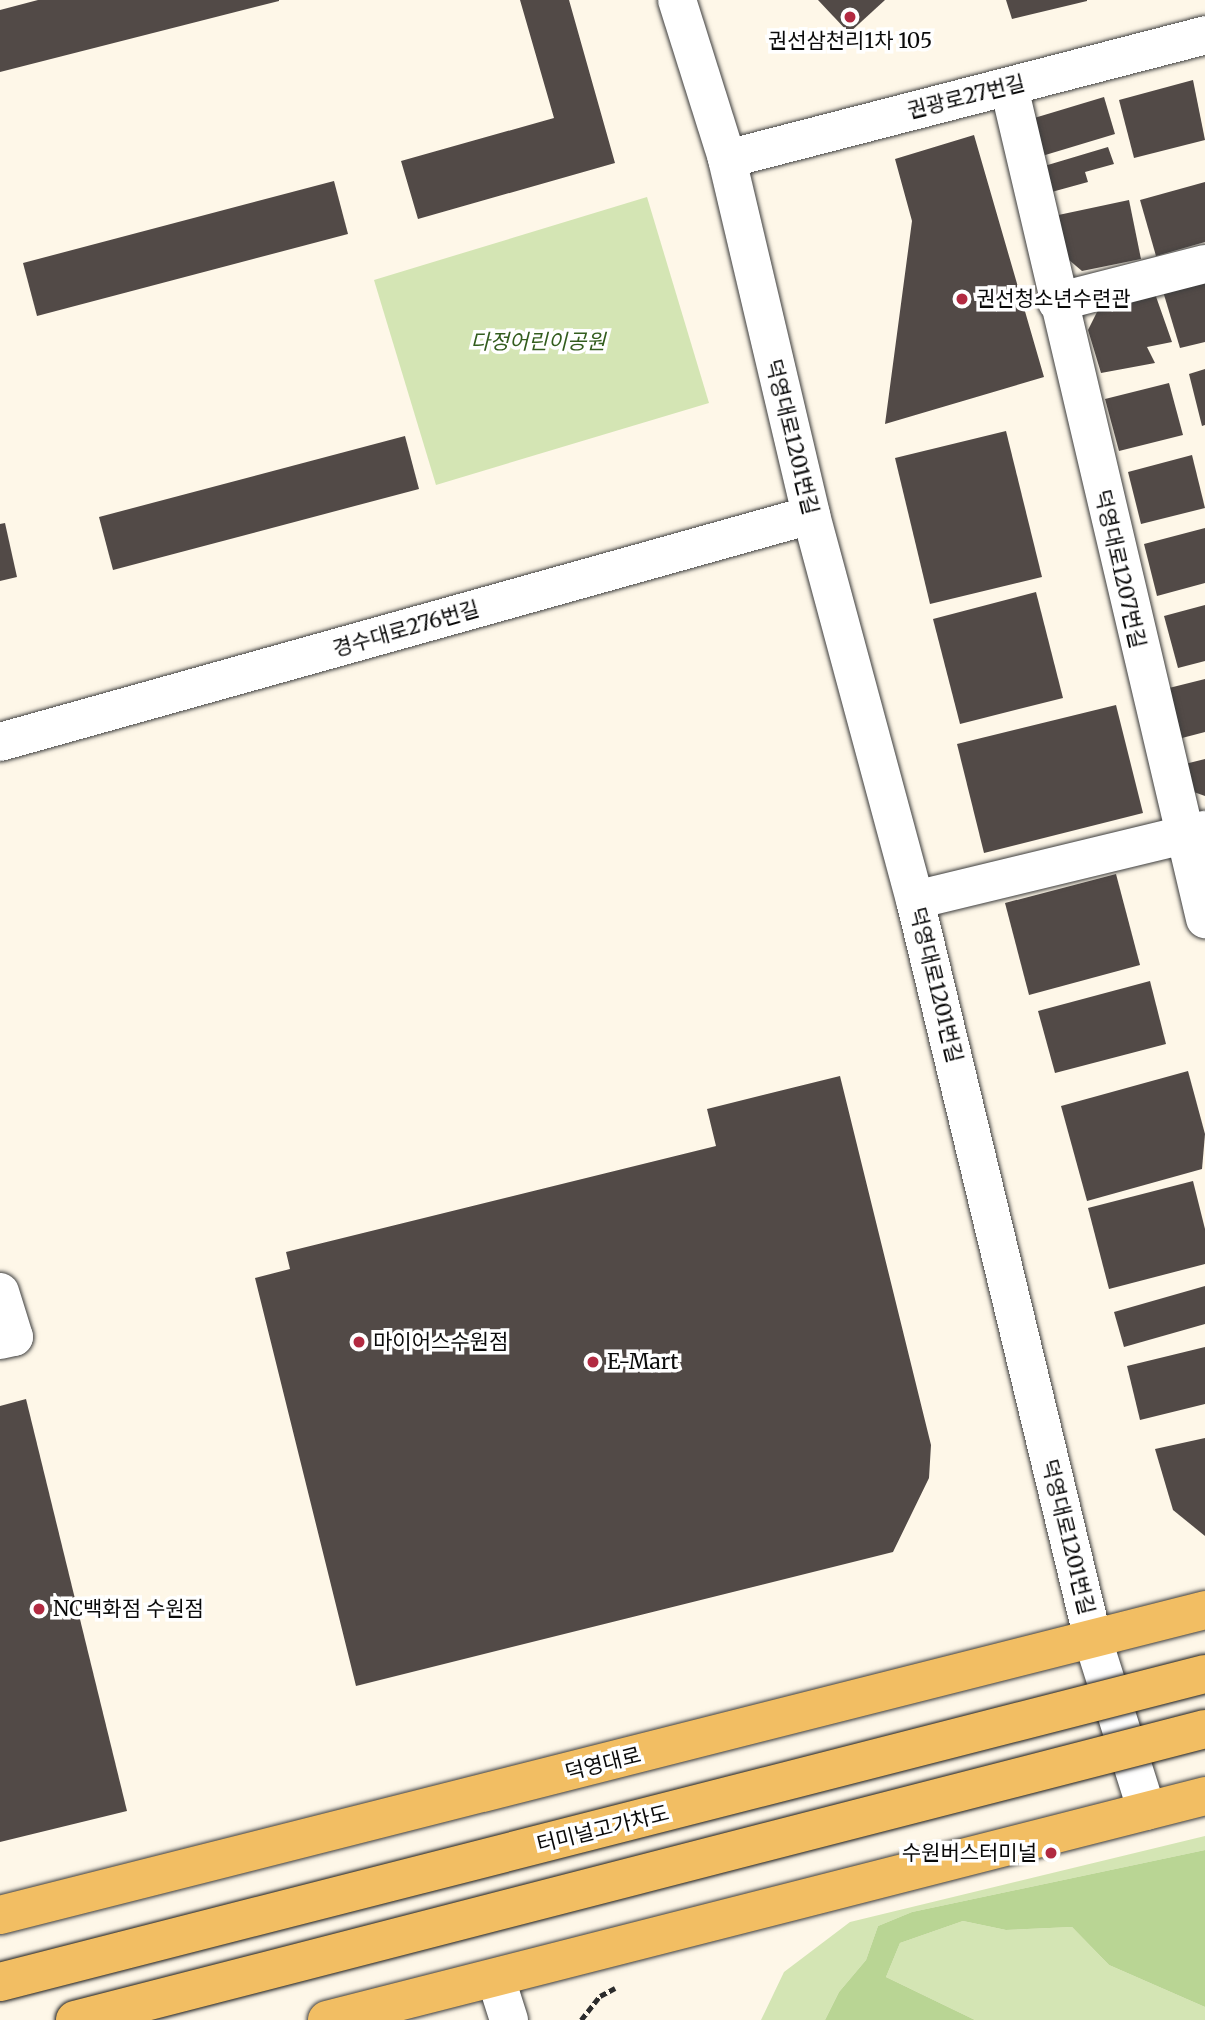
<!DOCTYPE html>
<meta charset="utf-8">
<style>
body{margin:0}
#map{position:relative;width:1205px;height:2020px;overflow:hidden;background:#fef7e8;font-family:Merriweather,"Noto Sans KR",serif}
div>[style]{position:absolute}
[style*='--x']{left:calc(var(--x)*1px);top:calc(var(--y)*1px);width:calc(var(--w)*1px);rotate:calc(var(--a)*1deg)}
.green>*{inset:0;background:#d4e5b4}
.forest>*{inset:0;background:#b9d594}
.building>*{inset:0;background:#524a47}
.path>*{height:4.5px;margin-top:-2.25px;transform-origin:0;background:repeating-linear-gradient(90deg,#2c2c2c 0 7px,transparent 0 10.5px)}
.roads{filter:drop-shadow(0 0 2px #3d3d3d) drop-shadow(0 0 2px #3d3d3d)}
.minor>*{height:38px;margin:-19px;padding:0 19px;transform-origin:19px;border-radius:19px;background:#fff}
.major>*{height:38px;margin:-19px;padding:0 19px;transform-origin:19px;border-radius:19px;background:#f2be63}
.bridges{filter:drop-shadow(0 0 2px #1b1b1b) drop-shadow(0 0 2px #1b1b1b)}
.major-bridge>*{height:38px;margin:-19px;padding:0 19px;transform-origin:19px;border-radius:19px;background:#f2be63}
.dots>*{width:19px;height:19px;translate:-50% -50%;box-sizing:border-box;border:4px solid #fff;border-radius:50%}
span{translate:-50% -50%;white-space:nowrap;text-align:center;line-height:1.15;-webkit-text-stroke:7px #fff;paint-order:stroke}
.poi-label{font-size:21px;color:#0a0a0a}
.left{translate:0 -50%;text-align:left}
.right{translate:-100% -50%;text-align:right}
.street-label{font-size:21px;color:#0a0a0a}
.park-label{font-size:21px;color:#335d1e;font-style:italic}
</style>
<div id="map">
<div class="green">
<div style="clip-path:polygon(647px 197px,709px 403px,436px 485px,374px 280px)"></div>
<div style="clip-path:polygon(1205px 1836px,1205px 1850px,912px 1912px,878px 1926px,866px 1960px,839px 1992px,825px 2020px,761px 2020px,784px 1972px,850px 1922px)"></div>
<div style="clip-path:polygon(963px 1921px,1006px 1930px,1072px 1927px,1109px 1965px,1205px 2007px,1205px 2020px,975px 2020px,886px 1977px,900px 1943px)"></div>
</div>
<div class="forest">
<div style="clip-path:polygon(1205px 1850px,1205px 2007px,1109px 1965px,1072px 1927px,1006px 1930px,963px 1921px,900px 1943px,886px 1977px,975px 2020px,825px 2020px,839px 1992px,866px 1960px,878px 1926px,912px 1912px)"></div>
</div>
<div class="building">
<div style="clip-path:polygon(38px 0,279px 0,279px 1px,0 72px,0 10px)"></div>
<div style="clip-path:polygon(520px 0,569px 0,615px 163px,418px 219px,401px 161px,554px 118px)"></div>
<div style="clip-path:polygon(818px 0,885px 0,849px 33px)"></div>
<div style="clip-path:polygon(1006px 0,1087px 0,1087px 1px,1012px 19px)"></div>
<div style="clip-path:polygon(1193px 80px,1205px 140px,1134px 158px,1119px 100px)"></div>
<div style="clip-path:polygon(1104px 97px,1115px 134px,1042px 156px,1031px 119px)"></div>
<div style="clip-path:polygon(974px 135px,1044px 377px,885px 424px,912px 221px,895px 159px)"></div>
<div style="clip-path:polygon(1108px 147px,1114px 164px,1085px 172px,1088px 182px,1048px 193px,1041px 167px)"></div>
<div style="clip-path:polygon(334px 181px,348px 234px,37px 316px,23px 263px)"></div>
<div style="clip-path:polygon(1205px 182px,1205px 242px,1156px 256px,1140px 200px)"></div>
<div style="clip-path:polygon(1129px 200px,1141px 259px,1082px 271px,1056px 249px,1049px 217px)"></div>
<div style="clip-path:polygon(1205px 275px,1205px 342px,1180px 348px,1162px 288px)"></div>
<div style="clip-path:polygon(1153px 288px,1172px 342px,1147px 347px,1155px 363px,1101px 373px,1088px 330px,1101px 304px)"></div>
<div style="clip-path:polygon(1205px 369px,1205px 425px,1202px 426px,1189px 374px)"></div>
<div style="clip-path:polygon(1169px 383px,1183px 435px,1119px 451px,1105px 399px)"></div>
<div style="clip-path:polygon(1006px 431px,1042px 577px,930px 604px,895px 458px)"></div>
<div style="clip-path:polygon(405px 436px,419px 489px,113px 570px,99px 517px)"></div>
<div style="clip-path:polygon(1192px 455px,1205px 508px,1141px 524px,1128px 472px)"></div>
<div style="clip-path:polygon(5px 523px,17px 577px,0 581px,0 524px)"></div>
<div style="clip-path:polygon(1205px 528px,1205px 583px,1157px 596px,1144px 544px)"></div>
<div style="clip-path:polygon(1036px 592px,1063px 698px,960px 724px,933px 619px)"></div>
<div style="clip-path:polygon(1205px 605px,1205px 661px,1178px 668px,1164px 616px)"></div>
<div style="clip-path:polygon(1205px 679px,1205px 732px,1182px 738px,1169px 688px)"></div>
<div style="clip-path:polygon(1116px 705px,1143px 813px,984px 853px,957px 744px)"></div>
<div style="clip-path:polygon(1205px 759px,1205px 796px,1191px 791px,1185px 764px)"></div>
<div style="clip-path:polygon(1116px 874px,1140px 965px,1029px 995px,1005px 903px)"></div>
<div style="clip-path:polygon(1150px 981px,1166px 1044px,1055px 1073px,1038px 1011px)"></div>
<div style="clip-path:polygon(1188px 1071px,1205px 1134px,1202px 1169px,1087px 1201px,1061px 1106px)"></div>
<div style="clip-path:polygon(840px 1076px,931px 1445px,929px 1478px,893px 1552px,356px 1686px,255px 1278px,290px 1269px,286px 1252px,716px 1146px,707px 1109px)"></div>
<div style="clip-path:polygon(1193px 1181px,1205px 1229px,1205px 1264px,1109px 1289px,1088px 1208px)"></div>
<div style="clip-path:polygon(1205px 1286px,1205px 1324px,1124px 1347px,1114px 1312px)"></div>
<div style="clip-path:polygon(1205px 1347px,1205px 1404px,1140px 1420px,1127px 1366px)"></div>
<div style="clip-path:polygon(26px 1399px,127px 1811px,0 1842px,0 1406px)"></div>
<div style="clip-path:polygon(1205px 1438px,1205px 1536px,1173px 1510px,1155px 1449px)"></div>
</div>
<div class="path">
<div style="--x:581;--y:2020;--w:31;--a:-52"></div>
<div style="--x:600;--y:1996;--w:17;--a:-28"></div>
</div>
<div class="roads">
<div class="minor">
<div style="--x:677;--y:0;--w:167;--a:72.5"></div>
<div style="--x:727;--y:159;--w:366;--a:76.7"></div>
<div style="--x:811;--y:515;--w:399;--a:74.9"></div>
<div style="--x:915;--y:900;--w:761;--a:76.47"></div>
<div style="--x:1093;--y:1640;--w:179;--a:72.5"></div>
<div style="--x:1009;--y:87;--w:855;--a:76.74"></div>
<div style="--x:727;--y:159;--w:494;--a:-14.5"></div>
<div style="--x:1057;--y:302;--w:153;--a:-14.4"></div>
<div style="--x:0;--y:742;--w:842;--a:-15.64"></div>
<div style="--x:915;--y:900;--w:298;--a:-13.6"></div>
<div style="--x:0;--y:1292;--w:47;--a:72.7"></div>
<div style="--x:14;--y:1337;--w:14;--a:168"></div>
<div style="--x:496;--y:1979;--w:43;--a:72.4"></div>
</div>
<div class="major">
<div style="--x:0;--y:1915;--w:1243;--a:-14.2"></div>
<div style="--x:327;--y:2020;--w:906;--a:-14.31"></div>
</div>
</div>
<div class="bridges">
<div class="major-bridge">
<div style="--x:0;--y:1982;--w:1244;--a:-14.34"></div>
<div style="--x:75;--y:2020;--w:1167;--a:-14.44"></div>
</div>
</div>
<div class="dots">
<div style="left:850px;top:17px;background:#b22a41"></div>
<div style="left:962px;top:299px;background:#b22a41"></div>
<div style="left:359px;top:1342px;background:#b22a41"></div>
<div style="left:593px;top:1362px;background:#b22a41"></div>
<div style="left:39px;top:1609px;background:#b22a41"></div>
<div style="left:1051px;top:1853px;background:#b22a41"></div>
</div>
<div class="poi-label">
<span style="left:850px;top:41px">권선삼천리1차 105</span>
<span class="left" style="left:976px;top:299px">권선청소년수련관</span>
<span class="left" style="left:373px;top:1342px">마이어스수원점</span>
<span class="left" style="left:607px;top:1362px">E-Mart</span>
<span class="left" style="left:53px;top:1609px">NC백화점 수원점</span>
<span class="right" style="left:1037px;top:1853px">수원버스터미널</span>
</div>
<div class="street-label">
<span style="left:966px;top:97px;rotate:-14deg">권광로27번길</span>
<span style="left:792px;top:437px;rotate:76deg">덕영대로1201번길</span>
<span style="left:1120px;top:569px;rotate:77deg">덕영대로1207번길</span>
<span style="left:406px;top:629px;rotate:-16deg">경수대로276번길</span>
<span style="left:936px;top:985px;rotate:76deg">덕영대로1201번길</span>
<span style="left:1068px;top:1537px;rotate:76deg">덕영대로1201번길</span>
<span style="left:603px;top:1764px;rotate:-14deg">덕영대로</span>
<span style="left:603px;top:1829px;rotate:-14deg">터미널고가차도</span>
</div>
<div class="park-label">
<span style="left:538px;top:342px">다정어린이공원</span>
</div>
</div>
